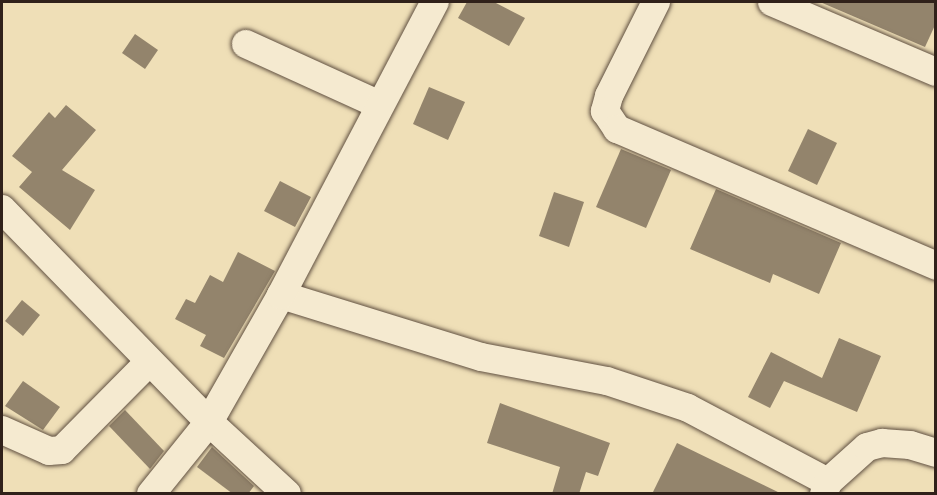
<!DOCTYPE html>
<style>
body{margin:0}
#map{position:relative;width:937px;height:495px;overflow:hidden;background:#efdfb7;font-family:"Gentium Book Plus",serif}
div>[style]{position:absolute}
[style*='--x']{left:calc(var(--x)*1px);top:calc(var(--y)*1px);width:calc(var(--w)*1px);rotate:calc(var(--a)*1deg)}
.building>*{inset:0;background:#93846c}
.roads{filter:drop-shadow(0 0 2px #605041) drop-shadow(0 0 2px #605041)}
.street>*{height:28px;margin:-14px;padding:0 14px;transform-origin:14px;border-radius:14px;background:#f5ead0}
span{translate:-50% -50%;white-space:nowrap;text-align:center;line-height:1.15;-webkit-text-stroke:6px #f5ead0;paint-order:stroke}
.frame{position:absolute;inset:0;border:3px solid #30211a;pointer-events:none}
</style>
<div id="map">
<div class="building">
<div style="clip-path:polygon(467px 2px,494px 2px,525px 18px,509px 46px,458px 18px)"></div>
<div style="clip-path:polygon(820px 2px,936px 2px,936px 23px,925px 47px)"></div>
<div style="clip-path:polygon(135px 34px,158px 50px,145px 69px,122px 53px)"></div>
<div style="clip-path:polygon(429px 87px,465px 102px,448px 140px,413px 124px)"></div>
<div style="clip-path:polygon(66px 105px,96px 130px,62px 170px,95px 190px,70px 230px,19px 187px,32px 172px,12px 156px,49px 112px,55px 118px)"></div>
<div style="clip-path:polygon(808px 129px,837px 143px,817px 185px,788px 171px)"></div>
<div style="clip-path:polygon(621px 149px,671px 170px,646px 228px,596px 207px)"></div>
<div style="clip-path:polygon(280px 181px,311px 197px,295px 227px,264px 211px)"></div>
<div style="clip-path:polygon(716px 189px,841px 243px,819px 294px,773px 274px,770px 283px,690px 249px)"></div>
<div style="clip-path:polygon(554px 192px,584px 202px,569px 247px,539px 236px)"></div>
<div style="clip-path:polygon(238px 252px,275px 271px,224px 358px,200px 346px,206px 335px,175px 319px,186px 299px,195px 303px,210px 275px,223px 282px)"></div>
<div style="clip-path:polygon(22px 300px,40px 315px,23px 336px,5px 321px)"></div>
<div style="clip-path:polygon(839px 338px,881px 356px,857px 412px,784px 381px,770px 408px,748px 397px,771px 352px,822px 378px)"></div>
<div style="clip-path:polygon(23px 381px,60px 407px,43px 430px,5px 406px)"></div>
<div style="clip-path:polygon(500px 403px,610px 443px,598px 476px,586px 472px,579px 494px,552px 494px,560px 467px,487px 443px)"></div>
<div style="clip-path:polygon(125px 410px,164px 451px,150px 469px,109px 426px)"></div>
<div style="clip-path:polygon(677px 443px,782px 494px,652px 494px)"></div>
<div style="clip-path:polygon(212px 447px,254px 486px,248px 494px,233px 494px,197px 467px)"></div>
</div>
<div class="roads">
<div class="street">
<div style="--x:656;--y:2;--w:105;--a:116.6"></div>
<div style="--x:609;--y:96;--w:16;--a:105"></div>
<div style="--x:605;--y:111;--w:22;--a:56"></div>
<div style="--x:617;--y:129;--w:347;--a:23.2"></div>
<div style="--x:772;--y:2;--w:178;--a:23.1"></div>
<div style="--x:246;--y:44;--w:147;--a:24.5"></div>
<div style="--x:2;--y:209;--w:297;--a:45.8"></div>
<div style="--x:209;--y:422;--w:106;--a:42.7"></div>
<div style="--x:281;--y:295;--w:209;--a:17.2"></div>
<div style="--x:481;--y:357;--w:128;--a:10.8"></div>
<div style="--x:607;--y:381;--w:85;--a:18.4"></div>
<div style="--x:688;--y:408;--w:158;--a:27.9"></div>
<div style="--x:2;--y:430;--w:51;--a:24.1"></div>
<div style="--x:49;--y:451;--w:13;--a:-4"></div>
<div style="--x:62;--y:450;--w:124;--a:-45.3"></div>
<div style="--x:151;--y:494;--w:92;--a:-51.1"></div>
<div style="--x:209;--y:422;--w:146;--a:-60.4"></div>
<div style="--x:281;--y:295;--w:331;--a:-62.3"></div>
<div style="--x:824;--y:494;--w:13;--a:-72"></div>
<div style="--x:828;--y:482;--w:52;--a:-41.9"></div>
<div style="--x:867;--y:447;--w:16;--a:-15"></div>
<div style="--x:882;--y:443;--w:28;--a:4"></div>
<div style="--x:910;--y:445;--w:27;--a:17"></div>
</div>
</div>
<div class="frame"></div>
</div>
